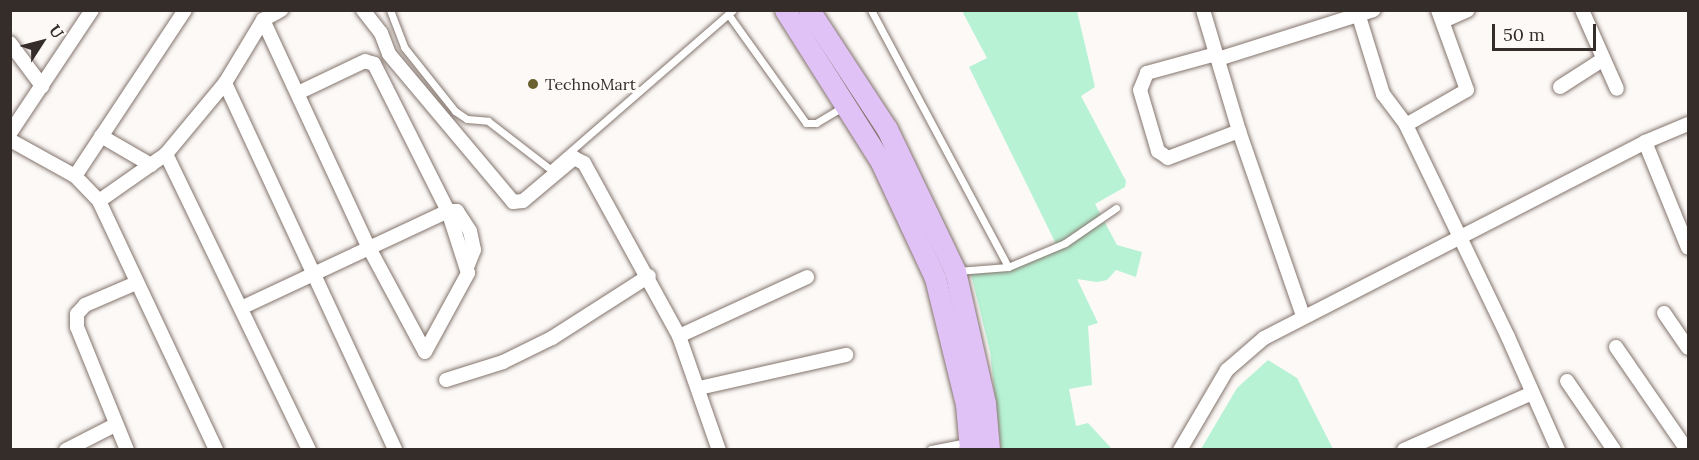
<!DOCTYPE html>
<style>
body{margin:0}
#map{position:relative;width:1699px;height:460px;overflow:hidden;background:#fcf9f7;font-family:Lora,serif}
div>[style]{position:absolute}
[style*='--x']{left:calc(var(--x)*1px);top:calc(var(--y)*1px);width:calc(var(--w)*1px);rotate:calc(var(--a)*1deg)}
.green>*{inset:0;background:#b7f2d4}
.roads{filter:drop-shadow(0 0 2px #83746c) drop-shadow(0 0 2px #83746c)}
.lane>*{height:7px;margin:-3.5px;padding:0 3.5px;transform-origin:3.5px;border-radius:3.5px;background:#fff}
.street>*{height:14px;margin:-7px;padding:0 7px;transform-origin:7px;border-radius:7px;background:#fff}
.primary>*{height:21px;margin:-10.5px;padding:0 10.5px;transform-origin:10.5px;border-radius:10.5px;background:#e1c2f7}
.dots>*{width:16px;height:16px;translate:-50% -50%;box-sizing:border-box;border:3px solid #fcf9f7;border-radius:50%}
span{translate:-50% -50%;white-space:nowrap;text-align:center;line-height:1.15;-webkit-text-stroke:6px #fcf9f7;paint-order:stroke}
.poi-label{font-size:16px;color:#342d2a}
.left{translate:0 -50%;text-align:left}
.frame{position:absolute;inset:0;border:12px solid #342d2a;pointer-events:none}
.north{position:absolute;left:12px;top:12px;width:60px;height:60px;-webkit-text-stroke:4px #fcf9f7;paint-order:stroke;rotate:54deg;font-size:16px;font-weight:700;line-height:24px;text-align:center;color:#342d2a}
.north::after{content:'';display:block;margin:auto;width:21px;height:27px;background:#342d2a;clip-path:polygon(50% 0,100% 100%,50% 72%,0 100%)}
.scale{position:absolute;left:1492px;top:24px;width:104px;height:27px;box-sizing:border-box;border:3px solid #342d2a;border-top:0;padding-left:8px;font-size:18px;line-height:21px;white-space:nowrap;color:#342d2a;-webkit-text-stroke:4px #fcf9f7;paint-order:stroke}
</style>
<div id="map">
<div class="green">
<div style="clip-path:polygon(962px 11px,1077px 11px,1095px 87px,1081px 96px,1126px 181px,1125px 187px,1095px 204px,1117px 245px,1142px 252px,1136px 277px,1116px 270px,1107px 280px,1097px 282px,1077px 279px,1098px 323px,1088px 326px,1092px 385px,1069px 389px,1076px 426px,1088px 423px,1112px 449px,1001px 449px,990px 352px,970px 270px,1008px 267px,1057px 246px,969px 67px,987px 58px)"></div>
<div style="clip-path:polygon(1268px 360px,1297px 378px,1333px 449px,1201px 449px,1237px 388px)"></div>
</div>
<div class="roads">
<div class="lane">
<div style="--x:390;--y:10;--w:40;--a:69"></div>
<div style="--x:404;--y:47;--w:82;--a:51.4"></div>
<div style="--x:455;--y:111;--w:14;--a:34"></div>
<div style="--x:467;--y:119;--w:21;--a:5"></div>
<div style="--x:488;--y:121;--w:78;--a:37.7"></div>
<div style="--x:550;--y:169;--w:242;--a:-41"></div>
<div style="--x:871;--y:10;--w:291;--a:61.9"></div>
<div style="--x:728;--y:14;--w:134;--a:54.4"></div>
<div style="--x:806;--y:123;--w:10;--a:0"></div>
<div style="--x:816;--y:123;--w:33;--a:-31"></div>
<div style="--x:957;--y:271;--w:51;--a:-4.5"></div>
<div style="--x:1008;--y:267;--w:62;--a:-22.8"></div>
<div style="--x:1065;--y:243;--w:62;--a:-34.5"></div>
<div style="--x:931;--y:449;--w:37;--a:-11"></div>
</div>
<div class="street">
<div style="--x:185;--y:10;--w:199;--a:123.5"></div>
<div style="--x:75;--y:176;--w:35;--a:46"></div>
<div style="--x:99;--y:201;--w:275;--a:64.8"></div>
<div style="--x:363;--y:10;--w:29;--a:52"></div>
<div style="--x:381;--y:33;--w:22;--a:69"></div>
<div style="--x:389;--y:54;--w:193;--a:50"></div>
<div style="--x:513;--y:202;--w:10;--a:-6"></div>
<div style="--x:523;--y:201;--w:67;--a:-40.1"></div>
<div style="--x:574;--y:158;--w:11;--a:27"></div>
<div style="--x:584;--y:163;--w:197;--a:61.2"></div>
<div style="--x:679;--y:336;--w:121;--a:70.7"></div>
<div style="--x:1203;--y:10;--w:126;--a:73.4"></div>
<div style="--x:1239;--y:131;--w:196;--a:70.9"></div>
<div style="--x:1357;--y:10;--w:88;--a:72.8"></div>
<div style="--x:1383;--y:94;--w:39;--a:53"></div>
<div style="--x:1438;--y:10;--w:85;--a:70.1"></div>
<div style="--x:1467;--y:90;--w:70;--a:150.2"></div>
<div style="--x:1406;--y:125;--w:235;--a:64.3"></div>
<div style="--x:1508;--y:337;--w:124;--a:66.1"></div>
<div style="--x:1582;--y:10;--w:86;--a:66.1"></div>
<div style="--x:263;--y:20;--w:21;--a:-29"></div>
<div style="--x:1443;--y:21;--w:27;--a:-24"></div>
<div style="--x:10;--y:43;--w:54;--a:53.3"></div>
<div style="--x:1216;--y:54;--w:72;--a:164.6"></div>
<div style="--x:1147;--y:73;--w:18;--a:112"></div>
<div style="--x:1140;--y:90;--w:64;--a:73.6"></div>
<div style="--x:1158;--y:151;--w:12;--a:35"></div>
<div style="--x:1168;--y:158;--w:76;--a:-20.8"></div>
<div style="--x:1218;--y:59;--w:163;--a:-17.5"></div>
<div style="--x:225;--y:83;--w:404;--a:65.1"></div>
<div style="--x:1560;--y:87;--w:50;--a:-32.7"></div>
<div style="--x:10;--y:133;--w:148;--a:-56.3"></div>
<div style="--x:101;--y:136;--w:58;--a:30.1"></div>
<div style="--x:10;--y:140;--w:74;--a:29"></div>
<div style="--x:1645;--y:142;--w:114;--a:67.9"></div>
<div style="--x:166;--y:154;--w:329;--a:64.2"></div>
<div style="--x:99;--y:201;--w:82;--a:-35"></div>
<div style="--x:166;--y:154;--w:92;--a:-50.3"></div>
<div style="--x:225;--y:83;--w:74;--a:-58.9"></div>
<div style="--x:263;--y:20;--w:249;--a:65.1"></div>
<div style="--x:368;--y:246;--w:120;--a:61.7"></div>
<div style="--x:425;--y:352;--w:90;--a:-61.4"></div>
<div style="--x:468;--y:273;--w:65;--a:-107.9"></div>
<div style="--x:448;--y:211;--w:165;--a:-116.7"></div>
<div style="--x:374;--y:64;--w:9;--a:-162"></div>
<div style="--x:365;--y:61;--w:72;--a:154.5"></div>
<div style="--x:241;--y:308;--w:229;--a:-25.1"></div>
<div style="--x:448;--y:211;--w:9;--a:0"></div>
<div style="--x:457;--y:211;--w:24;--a:57"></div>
<div style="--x:470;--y:231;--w:19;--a:78"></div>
<div style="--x:474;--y:250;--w:18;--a:112"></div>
<div style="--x:1664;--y:313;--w:42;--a:55.6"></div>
<div style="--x:679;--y:336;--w:141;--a:-24.7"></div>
<div style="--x:1616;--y:347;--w:125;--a:55.4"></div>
<div style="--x:446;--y:380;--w:60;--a:-17.5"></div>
<div style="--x:503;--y:362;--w:55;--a:-26.1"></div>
<div style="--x:552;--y:338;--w:115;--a:-32.6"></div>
<div style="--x:1567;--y:381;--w:83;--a:55.7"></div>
<div style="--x:699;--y:388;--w:151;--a:-12.7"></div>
<div style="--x:66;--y:450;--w:55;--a:-27"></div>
<div style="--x:127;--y:450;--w:133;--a:-112.1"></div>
<div style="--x:77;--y:327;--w:13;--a:-90"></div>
<div style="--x:77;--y:314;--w:12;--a:-48"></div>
<div style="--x:85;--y:305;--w:56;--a:-23.3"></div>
<div style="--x:1180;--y:450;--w:93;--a:-59.6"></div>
<div style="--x:1227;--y:370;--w:49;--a:-40.9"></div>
<div style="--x:1264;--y:338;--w:428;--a:-27.2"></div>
<div style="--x:1645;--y:142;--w:47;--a:-22.7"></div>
<div style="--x:1404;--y:450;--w:140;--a:-24"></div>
</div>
<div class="primary">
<div style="--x:785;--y:10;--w:180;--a:57.7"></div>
<div style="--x:881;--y:162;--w:128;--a:65"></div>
<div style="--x:935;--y:278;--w:130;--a:76.2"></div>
<div style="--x:966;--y:404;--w:46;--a:85"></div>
<div style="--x:809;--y:10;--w:142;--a:56.8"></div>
<div style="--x:887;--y:129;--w:157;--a:64.4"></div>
<div style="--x:955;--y:271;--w:135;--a:77.2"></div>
<div style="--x:985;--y:403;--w:47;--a:85.1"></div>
</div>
</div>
<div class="dots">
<div style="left:533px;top:84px;background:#69622e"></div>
</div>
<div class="poi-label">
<span class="left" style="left:545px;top:84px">TechnoMart</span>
</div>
<div class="frame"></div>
<div class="north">U</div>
<div class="scale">50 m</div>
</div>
